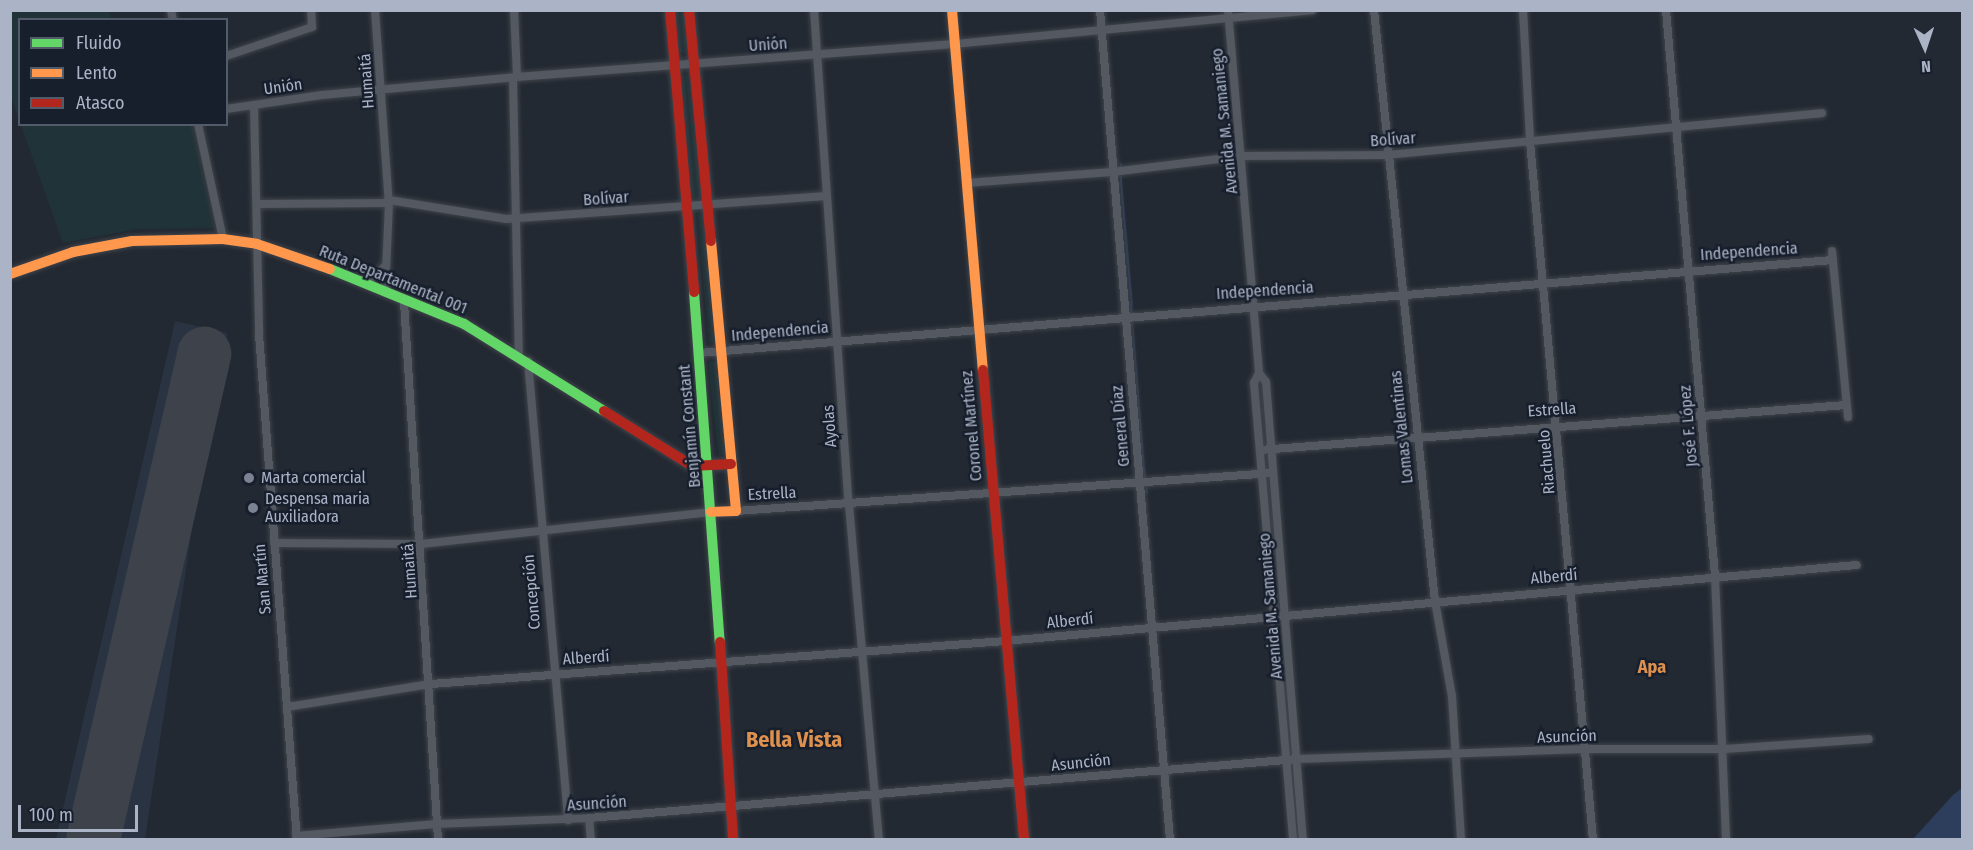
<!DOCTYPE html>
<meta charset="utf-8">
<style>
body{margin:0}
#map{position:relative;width:1973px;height:850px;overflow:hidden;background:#232932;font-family:"Fira Sans Condensed",sans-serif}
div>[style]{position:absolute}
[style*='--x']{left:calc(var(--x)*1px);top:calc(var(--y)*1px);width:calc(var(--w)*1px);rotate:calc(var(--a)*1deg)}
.airport>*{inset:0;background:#2a3342}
.green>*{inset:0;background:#203338}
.water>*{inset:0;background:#2c3e5b}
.stream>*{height:2px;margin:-1px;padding:0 1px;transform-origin:1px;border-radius:1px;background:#2c3e5b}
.runway>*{height:54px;margin:-27px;padding:0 27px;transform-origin:27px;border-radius:27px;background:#3d424b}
.roads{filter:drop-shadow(0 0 2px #40444b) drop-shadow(0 0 2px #40444b)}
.street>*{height:8px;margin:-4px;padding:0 4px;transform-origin:4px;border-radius:4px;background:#535861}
.fast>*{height:10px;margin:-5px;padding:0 5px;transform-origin:5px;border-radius:5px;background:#63d668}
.slow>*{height:10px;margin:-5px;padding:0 5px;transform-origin:5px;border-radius:5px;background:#ff974d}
.jam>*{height:10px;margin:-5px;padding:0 5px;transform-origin:5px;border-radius:5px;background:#b3261e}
.dots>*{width:16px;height:16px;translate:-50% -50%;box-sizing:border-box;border:3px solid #171f2d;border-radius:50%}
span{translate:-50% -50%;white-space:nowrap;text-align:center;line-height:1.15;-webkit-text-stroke:5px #171f2d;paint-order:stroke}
.street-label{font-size:16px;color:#abb4c6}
.poi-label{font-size:16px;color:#abb4c6}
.left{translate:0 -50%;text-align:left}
.neighbourhood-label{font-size:18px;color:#de914e;font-weight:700}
.district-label{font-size:22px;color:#de914e;font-weight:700}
.frame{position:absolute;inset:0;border:12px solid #abb4c6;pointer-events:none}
.legend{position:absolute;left:18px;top:18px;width:210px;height:108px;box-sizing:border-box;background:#171f2d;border:2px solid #525b6a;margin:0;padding:8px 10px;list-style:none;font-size:18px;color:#abb4c6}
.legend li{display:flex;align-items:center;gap:12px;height:30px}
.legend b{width:30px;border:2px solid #525b6a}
.north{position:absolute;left:1895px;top:18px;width:60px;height:60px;-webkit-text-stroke:4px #171f2d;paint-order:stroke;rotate:177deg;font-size:16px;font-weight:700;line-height:24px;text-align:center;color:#abb4c6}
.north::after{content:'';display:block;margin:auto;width:21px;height:27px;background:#abb4c6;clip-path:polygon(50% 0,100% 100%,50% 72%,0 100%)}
.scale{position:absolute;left:18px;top:805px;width:120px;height:27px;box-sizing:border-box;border:3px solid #abb4c6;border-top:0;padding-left:8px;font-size:18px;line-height:21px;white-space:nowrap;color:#abb4c6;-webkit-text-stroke:4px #171f2d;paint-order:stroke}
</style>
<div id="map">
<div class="airport">
<div style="clip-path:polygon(175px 321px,227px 333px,226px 363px,198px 490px,145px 839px,56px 839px)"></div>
</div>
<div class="green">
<div style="clip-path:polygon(11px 10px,108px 11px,112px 19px,20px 20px,19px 121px,11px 96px)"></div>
<div style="clip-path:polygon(676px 11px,684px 11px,686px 54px,680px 51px)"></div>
<div style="clip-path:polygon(687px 74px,701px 196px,698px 199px,693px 197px,682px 77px)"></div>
<div style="clip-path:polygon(21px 125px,192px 125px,214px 228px,137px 229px,63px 243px)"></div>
<div style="clip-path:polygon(697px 214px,703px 216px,714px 341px,709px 344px)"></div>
<div style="clip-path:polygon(711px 361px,716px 363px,724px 453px,719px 457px,708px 364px)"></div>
<div style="clip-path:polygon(1259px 381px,1262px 383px,1265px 441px,1263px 439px)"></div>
<div style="clip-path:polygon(1267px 486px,1271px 486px,1278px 605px,1276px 604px)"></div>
<div style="clip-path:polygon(1279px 628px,1282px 628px,1291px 749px,1288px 748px)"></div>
</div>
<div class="water">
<div style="clip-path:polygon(1122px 180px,1133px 306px,1131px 307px,1120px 181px)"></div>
<div style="clip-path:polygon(1132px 321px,1133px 321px,1145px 470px,1143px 471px)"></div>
<div style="clip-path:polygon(1962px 788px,1962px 839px,1913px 839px,1953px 795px)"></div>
</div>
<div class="stream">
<div style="--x:1121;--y:164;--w:18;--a:90"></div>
<div style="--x:1131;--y:304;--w:12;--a:85"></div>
<div style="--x:1144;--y:469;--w:24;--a:83"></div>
</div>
<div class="runway">
<div style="--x:93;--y:840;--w:499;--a:-77.1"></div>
</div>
<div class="roads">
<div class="street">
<div style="--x:171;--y:10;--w:10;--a:79"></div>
<div style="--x:375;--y:10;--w:194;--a:85.9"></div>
<div style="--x:389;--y:203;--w:90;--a:92.5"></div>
<div style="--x:514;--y:10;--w:67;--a:87.4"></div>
<div style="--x:814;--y:10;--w:496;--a:86"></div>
<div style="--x:849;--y:505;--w:336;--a:84.9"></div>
<div style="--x:1100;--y:10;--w:833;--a:85.18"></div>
<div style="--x:1228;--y:10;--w:364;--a:85.1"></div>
<div style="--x:1259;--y:373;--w:11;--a:52"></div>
<div style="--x:1266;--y:382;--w:459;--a:85.4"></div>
<div style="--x:1374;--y:10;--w:594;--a:84.11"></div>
<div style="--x:1435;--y:601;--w:97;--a:79.9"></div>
<div style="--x:1452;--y:696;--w:144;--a:86.4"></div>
<div style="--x:1523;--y:10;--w:131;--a:86.9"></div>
<div style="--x:1530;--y:141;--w:702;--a:84.85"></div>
<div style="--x:1666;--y:10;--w:568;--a:85.05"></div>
<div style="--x:1715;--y:576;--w:264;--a:87.6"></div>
<div style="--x:226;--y:56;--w:91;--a:-18.6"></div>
<div style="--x:312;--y:27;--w:17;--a:-93"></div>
<div style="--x:513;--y:78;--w:277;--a:88.8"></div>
<div style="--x:254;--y:105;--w:229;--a:88.7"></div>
<div style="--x:259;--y:334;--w:507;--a:85.71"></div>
<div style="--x:226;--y:109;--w:97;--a:-8.3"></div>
<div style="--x:322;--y:95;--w:196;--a:-5.3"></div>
<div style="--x:517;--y:77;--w:438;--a:-4.3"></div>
<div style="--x:954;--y:44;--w:360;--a:-5.4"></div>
<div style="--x:198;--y:124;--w:118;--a:77.7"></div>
<div style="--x:966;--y:183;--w:146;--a:-4.3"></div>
<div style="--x:1112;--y:172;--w:132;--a:-7"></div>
<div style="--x:1243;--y:156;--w:144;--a:-0.4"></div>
<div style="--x:1387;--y:155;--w:437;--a:-5.5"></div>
<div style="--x:389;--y:200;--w:119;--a:9.2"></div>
<div style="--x:506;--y:219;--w:321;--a:-4.1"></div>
<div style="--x:259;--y:204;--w:130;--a:-0.4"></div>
<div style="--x:1832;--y:251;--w:167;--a:84.5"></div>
<div style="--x:361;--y:280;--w:13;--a:-13"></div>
<div style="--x:374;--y:277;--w:17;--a:-45"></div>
<div style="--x:404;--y:302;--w:539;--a:86.38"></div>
<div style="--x:699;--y:353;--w:1138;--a:-4.69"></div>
<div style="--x:528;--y:361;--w:461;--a:85"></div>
<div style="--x:1259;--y:373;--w:11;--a:117"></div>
<div style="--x:1254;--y:383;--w:459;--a:85.1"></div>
<div style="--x:1260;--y:450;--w:588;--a:-4.39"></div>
<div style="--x:736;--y:511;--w:538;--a:-4.05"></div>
<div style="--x:274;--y:543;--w:147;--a:0.4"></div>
<div style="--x:421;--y:544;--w:292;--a:-6.3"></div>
<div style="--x:287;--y:707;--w:146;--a:-9.1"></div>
<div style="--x:431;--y:684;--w:576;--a:-4.28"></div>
<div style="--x:1005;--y:641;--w:855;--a:-5.1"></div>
<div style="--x:589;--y:818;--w:22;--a:85"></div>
<div style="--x:296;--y:836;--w:141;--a:-4.9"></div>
<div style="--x:436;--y:824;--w:153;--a:-2.2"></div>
<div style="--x:589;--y:818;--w:710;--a:-4.76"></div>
<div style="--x:1297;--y:759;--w:288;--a:-2"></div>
<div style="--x:1585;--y:749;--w:140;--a:0"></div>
<div style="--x:1725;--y:749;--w:144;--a:-4"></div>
</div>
<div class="fast">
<div style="--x:330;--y:269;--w:145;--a:22.3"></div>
<div style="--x:464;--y:324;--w:165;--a:31.9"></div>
<div style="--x:694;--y:292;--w:351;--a:85.8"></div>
</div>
<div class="slow">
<div style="--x:952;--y:10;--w:361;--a:85.1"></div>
<div style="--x:711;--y:241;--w:271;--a:84.7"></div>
<div style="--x:736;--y:511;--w:25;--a:178"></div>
<div style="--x:10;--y:274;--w:67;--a:-19.2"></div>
<div style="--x:73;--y:252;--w:60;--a:-10.6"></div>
<div style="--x:132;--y:241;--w:91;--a:-1.3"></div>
<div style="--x:223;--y:239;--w:34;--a:8"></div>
<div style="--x:257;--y:244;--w:77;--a:18.9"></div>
</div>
<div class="jam">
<div style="--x:670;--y:10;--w:283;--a:85.1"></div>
<div style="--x:689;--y:10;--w:232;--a:84.6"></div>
<div style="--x:983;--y:370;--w:472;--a:85"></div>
<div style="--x:604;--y:411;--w:104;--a:32"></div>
<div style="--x:692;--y:466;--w:39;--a:-3"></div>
<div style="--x:720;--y:642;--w:198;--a:86.2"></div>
</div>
</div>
<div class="dots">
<div style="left:249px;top:478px;background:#7b8392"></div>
<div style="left:253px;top:508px;background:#7b8392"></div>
</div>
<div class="street-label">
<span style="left:768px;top:45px;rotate:-4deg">Unión</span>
<span style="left:367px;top:81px;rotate:-94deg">Humaitá</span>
<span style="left:283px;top:87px;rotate:-8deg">Unión</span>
<span style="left:1225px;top:121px;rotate:-96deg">Avenida M. Samaniego</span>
<span style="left:1393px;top:140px;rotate:-4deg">Bolívar</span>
<span style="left:606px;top:199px;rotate:-4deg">Bolívar</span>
<span style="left:1749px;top:252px;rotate:-4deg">Independencia</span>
<span style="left:393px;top:280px;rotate:22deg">Ruta Departamental 001</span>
<span style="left:1265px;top:291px;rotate:-4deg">Independencia</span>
<span style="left:780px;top:332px;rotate:-5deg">Independencia</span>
<span style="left:1552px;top:410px;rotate:-4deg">Estrella</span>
<span style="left:690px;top:426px;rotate:-95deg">Benjamín Constant</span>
<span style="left:830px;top:426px;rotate:-94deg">Ayolas</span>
<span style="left:972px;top:426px;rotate:-95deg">Coronel Martínez</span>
<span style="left:1121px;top:426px;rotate:-95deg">General Díaz</span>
<span style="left:1689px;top:426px;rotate:-95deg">José F. López</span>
<span style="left:1402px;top:427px;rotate:-96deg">Lomas Valentinas</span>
<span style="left:1547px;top:462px;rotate:-95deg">Riachuelo</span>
<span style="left:772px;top:494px;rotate:-3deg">Estrella</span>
<span style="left:410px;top:571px;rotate:-94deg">Humaitá</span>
<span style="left:1554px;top:577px;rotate:-5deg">Alberdí</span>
<span style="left:263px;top:579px;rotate:-95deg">San Martín</span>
<span style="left:532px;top:592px;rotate:-95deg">Concepción</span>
<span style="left:1271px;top:606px;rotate:-95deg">Avenida M. Samaniego</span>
<span style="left:1070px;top:621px;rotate:-6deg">Alberdí</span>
<span style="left:586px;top:658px;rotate:-4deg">Alberdí</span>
<span style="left:1567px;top:737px;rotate:-2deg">Asunción</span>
<span style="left:1081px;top:763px;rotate:-6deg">Asunción</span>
<span style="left:597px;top:804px;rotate:-4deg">Asunción</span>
</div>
<div class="poi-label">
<span class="left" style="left:261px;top:478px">Marta comercial</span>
<span class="left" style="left:265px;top:508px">Despensa maria<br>Auxiliadora</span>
</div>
<div class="neighbourhood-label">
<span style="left:1652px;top:667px">Apa</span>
</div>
<div class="district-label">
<span style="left:794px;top:740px">Bella Vista</span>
</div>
<div class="frame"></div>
<ul class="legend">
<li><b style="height:8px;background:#63d668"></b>Fluido</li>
<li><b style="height:8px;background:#ff974d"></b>Lento</li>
<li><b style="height:8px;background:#b3261e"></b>Atasco</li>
</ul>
<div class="north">N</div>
<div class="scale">100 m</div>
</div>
